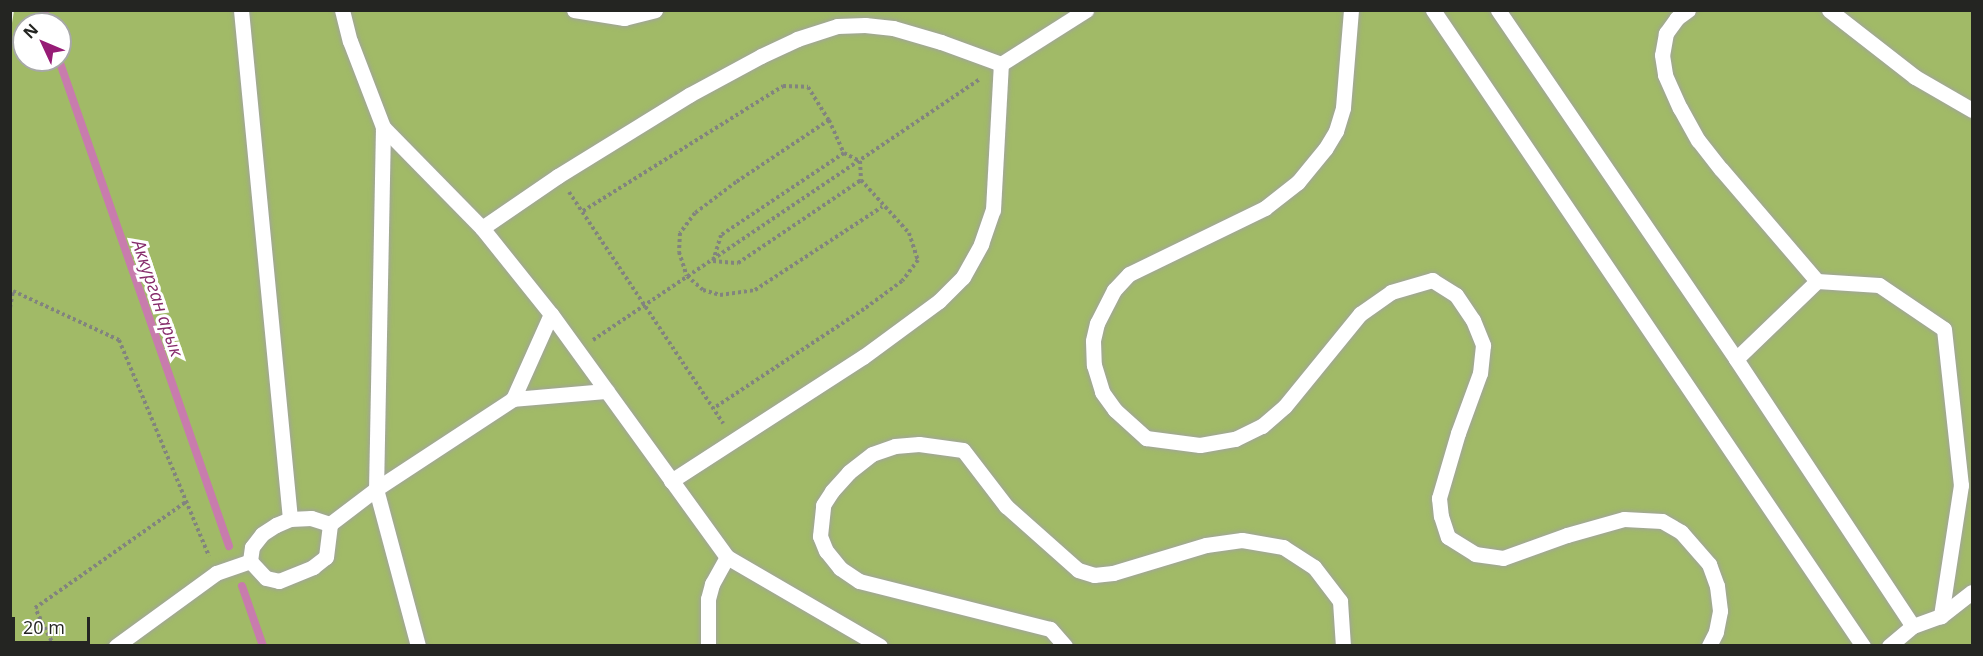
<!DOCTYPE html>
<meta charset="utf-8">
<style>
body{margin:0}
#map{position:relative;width:1983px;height:656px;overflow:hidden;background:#f1f4eb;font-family:"Open Sans",sans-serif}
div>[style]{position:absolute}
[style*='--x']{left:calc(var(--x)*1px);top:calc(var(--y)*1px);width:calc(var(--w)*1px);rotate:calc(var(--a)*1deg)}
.forest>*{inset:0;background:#a1ba67}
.stream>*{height:8px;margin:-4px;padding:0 4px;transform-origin:4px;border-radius:4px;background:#c87cad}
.path>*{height:4px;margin-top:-2px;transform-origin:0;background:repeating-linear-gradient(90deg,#82847e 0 3px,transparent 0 6px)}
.roads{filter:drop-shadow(0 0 2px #a1a49c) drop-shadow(0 0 2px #a1a49c)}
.service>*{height:15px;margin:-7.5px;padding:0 7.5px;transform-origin:7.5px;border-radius:7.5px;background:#fff}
span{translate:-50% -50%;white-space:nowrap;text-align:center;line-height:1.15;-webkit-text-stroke:6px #fff;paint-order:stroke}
.water-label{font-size:18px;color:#862c6b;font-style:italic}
.frame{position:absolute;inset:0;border:12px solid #242522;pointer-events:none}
.north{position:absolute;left:12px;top:12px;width:60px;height:60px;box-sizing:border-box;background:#fff;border:2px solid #a7a8a7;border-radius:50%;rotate:314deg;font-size:16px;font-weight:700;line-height:24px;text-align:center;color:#242522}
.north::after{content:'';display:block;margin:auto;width:21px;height:27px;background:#971c76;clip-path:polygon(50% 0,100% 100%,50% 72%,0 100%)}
.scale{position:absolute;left:12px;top:617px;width:78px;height:27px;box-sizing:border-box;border:3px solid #242522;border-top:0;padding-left:8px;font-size:18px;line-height:21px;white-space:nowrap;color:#242522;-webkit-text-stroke:4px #fff;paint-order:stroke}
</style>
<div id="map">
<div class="forest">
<div style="clip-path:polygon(evenodd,14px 11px,1972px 11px,1972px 645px,11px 646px,10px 35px,14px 11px,24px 24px,60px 24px,60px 60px,24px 60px,24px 24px)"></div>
</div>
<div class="stream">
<div style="--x:44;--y:10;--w:14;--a:78"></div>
<div style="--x:59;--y:60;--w:515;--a:70.72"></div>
<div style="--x:242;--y:586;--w:64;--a:70.7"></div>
</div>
<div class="path">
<div style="--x:829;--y:120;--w:112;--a:146.3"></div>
<div style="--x:736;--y:182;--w:51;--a:142.9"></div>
<div style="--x:695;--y:213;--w:25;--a:127"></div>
<div style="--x:680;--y:233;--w:19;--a:93"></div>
<div style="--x:679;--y:252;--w:25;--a:72"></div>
<div style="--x:687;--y:276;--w:21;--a:41"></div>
<div style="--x:703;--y:290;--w:18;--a:16"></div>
<div style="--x:720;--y:295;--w:35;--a:-8"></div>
<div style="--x:755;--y:290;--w:152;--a:-33.2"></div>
<div style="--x:844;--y:153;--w:148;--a:146.3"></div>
<div style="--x:721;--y:235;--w:27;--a:107"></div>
<div style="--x:713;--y:261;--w:25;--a:5"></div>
<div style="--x:738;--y:263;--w:148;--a:-34"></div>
<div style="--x:569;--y:192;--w:278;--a:56.3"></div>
<div style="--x:583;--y:211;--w:236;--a:-32"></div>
<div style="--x:783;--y:86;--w:25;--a:2"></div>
<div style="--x:808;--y:87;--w:39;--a:58"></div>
<div style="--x:829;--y:120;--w:36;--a:66"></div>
<div style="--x:844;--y:153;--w:18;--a:27"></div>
<div style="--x:860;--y:161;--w:19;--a:87"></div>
<div style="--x:861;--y:180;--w:72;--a:47.8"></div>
<div style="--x:909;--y:233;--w:28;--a:72"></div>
<div style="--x:918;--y:260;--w:26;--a:127"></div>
<div style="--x:902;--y:281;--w:47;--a:143.6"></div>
<div style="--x:864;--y:309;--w:180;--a:146.6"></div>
<div style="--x:10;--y:308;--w:17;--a:-80"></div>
<div style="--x:13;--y:291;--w:117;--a:24.8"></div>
<div style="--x:119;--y:340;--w:234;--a:67.4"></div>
<div style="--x:593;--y:340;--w:467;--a:-34"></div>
<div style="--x:54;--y:646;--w:42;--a:-116.6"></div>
<div style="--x:35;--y:608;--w:184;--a:-35.1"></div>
</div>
<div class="roads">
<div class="service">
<div style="--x:241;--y:10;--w:511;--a:84.5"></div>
<div style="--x:342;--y:10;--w:32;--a:76"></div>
<div style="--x:350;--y:41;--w:92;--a:69"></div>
<div style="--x:383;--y:127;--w:141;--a:45.6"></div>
<div style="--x:482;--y:228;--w:110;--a:51.3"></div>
<div style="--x:551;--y:314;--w:300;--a:54.1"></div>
<div style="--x:727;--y:557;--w:177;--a:30.2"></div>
<div style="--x:574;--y:10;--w:51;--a:9.1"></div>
<div style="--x:624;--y:18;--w:32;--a:-14"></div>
<div style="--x:1351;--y:10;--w:98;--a:94.7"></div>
<div style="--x:1343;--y:108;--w:24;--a:107"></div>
<div style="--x:1336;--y:131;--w:21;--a:121"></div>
<div style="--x:1325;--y:149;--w:43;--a:129.3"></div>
<div style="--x:1298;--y:182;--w:42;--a:141.8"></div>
<div style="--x:1265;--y:208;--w:151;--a:154.1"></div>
<div style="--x:1129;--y:274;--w:22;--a:133"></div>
<div style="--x:1114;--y:290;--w:37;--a:117"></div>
<div style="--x:1097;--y:323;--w:18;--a:103"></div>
<div style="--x:1093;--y:341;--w:24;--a:88"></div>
<div style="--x:1094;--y:365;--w:28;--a:73"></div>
<div style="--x:1102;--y:392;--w:22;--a:54"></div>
<div style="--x:1115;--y:410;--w:42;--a:42.1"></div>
<div style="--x:1146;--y:438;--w:54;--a:7.4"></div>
<div style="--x:1200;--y:445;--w:36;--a:-10"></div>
<div style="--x:1235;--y:439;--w:30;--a:-26"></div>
<div style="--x:1262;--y:426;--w:30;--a:-41"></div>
<div style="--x:1285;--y:406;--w:119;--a:-50.8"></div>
<div style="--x:1360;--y:314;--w:38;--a:-35"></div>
<div style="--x:1391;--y:292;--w:43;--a:-16.3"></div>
<div style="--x:1432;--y:280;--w:28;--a:32"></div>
<div style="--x:1456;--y:295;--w:30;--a:56"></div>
<div style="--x:1473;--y:320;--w:27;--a:68"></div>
<div style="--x:1483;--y:345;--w:28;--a:96"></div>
<div style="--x:1480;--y:373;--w:64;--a:110.1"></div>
<div style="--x:1458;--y:433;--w:68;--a:106.3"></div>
<div style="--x:1439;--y:498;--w:18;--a:84"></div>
<div style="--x:1441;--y:516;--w:22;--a:72"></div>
<div style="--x:1448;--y:537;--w:32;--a:32"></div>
<div style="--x:1475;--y:554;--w:28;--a:8"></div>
<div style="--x:1503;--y:558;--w:68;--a:-19.8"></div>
<div style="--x:1567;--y:535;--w:59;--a:-15.7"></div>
<div style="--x:1624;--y:519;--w:38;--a:3"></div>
<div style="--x:1662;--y:521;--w:22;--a:30"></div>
<div style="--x:1681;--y:532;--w:43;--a:48.8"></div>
<div style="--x:1709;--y:564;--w:23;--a:70"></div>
<div style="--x:1717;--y:586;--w:25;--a:83"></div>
<div style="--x:1720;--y:611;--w:21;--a:101"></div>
<div style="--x:1716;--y:632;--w:16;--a:117"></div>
<div style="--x:1433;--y:10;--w:768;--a:55.94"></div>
<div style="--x:1498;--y:10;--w:422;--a:55.7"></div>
<div style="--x:1736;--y:359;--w:320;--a:56.5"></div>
<div style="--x:1688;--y:10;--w:14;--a:144"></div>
<div style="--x:1677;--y:18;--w:19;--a:126"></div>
<div style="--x:1666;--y:33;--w:22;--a:100"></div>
<div style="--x:1662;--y:55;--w:20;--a:81"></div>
<div style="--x:1665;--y:75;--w:36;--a:66"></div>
<div style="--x:1680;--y:108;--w:37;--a:61"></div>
<div style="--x:1698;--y:140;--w:37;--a:52"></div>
<div style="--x:1721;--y:169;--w:148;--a:49.4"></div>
<div style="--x:1817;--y:281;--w:62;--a:3.7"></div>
<div style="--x:1879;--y:285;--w:78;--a:34.1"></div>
<div style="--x:1944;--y:329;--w:157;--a:83.8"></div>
<div style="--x:1961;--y:485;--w:133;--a:98.7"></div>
<div style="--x:1829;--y:10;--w:109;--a:37.9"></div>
<div style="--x:1915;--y:77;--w:66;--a:30.1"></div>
<div style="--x:1001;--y:64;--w:101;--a:-32.4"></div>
<div style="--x:383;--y:127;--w:362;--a:91.1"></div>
<div style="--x:376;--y:489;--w:163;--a:75"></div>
<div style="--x:482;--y:228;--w:92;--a:-34.4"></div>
<div style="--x:558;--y:176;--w:154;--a:-31.7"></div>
<div style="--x:689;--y:95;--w:82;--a:-28.4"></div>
<div style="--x:761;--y:56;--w:40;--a:-25"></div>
<div style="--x:797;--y:39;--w:42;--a:-18"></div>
<div style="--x:837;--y:26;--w:28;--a:-2"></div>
<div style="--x:865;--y:25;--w:28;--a:6"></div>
<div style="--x:893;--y:28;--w:50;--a:16.3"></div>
<div style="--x:941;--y:42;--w:64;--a:20.1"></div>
<div style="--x:1736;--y:359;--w:112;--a:-43.9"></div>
<div style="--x:513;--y:399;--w:93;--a:-65.9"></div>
<div style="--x:671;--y:481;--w:229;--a:-32.9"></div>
<div style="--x:863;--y:357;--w:94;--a:-36.4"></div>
<div style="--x:939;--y:301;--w:34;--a:-45"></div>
<div style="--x:963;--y:277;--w:38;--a:-61"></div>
<div style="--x:981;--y:244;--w:36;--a:-71"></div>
<div style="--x:993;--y:210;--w:146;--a:-86.9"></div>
<div style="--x:250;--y:561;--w:14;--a:-82"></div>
<div style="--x:252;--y:547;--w:16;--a:-52"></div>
<div style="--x:262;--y:534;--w:17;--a:-33"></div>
<div style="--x:276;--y:525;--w:15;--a:-23"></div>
<div style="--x:290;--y:519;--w:21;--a:-3"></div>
<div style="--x:311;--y:518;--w:20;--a:18"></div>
<div style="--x:116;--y:646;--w:124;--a:-36.1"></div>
<div style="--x:216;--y:573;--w:36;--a:-19"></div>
<div style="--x:250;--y:561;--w:23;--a:47"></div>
<div style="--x:266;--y:578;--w:13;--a:13"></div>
<div style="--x:279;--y:581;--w:37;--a:-22"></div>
<div style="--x:313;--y:567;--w:16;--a:-38"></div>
<div style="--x:326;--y:557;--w:33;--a:-83"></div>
<div style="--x:330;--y:524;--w:58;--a:-37.3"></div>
<div style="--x:376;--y:489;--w:164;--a:-33.3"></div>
<div style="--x:513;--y:399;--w:94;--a:-4.9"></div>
<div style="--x:708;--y:646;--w:47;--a:-90"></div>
<div style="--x:708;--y:599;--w:16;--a:-75"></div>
<div style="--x:712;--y:584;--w:31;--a:-61"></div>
<div style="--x:1065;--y:646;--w:23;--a:-131"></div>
<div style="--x:1050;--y:629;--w:197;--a:-165.9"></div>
<div style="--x:859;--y:581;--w:23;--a:-146"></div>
<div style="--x:840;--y:568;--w:22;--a:-129"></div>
<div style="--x:826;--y:551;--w:16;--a:-112"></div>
<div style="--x:820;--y:536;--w:31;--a:-84"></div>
<div style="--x:823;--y:505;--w:17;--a:-57"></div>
<div style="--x:832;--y:491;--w:25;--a:-48"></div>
<div style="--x:849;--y:472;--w:29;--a:-38"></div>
<div style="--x:872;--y:454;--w:24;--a:-19"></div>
<div style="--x:895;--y:446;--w:24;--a:-5"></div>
<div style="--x:919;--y:444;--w:44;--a:7.8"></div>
<div style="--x:963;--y:450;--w:71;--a:52.5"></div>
<div style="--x:1006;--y:506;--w:96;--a:41.6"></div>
<div style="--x:1078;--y:570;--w:17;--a:17"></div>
<div style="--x:1094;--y:575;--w:19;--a:-6"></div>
<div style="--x:1113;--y:573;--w:97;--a:-16.8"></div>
<div style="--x:1206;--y:545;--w:36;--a:-8"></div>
<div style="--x:1242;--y:540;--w:42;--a:9.7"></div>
<div style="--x:1283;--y:547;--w:37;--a:33"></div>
<div style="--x:1314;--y:567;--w:43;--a:52.6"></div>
<div style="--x:1340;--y:601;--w:45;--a:86.2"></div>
<div style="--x:1889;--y:646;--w:31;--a:-40"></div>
<div style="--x:1913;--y:626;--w:30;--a:-20"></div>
<div style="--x:1941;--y:616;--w:39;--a:-38"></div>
</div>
</div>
<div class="water-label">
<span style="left:158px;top:298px;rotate:71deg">Аккурган арык</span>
</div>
<div class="frame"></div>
<div class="north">N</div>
<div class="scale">20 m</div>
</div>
